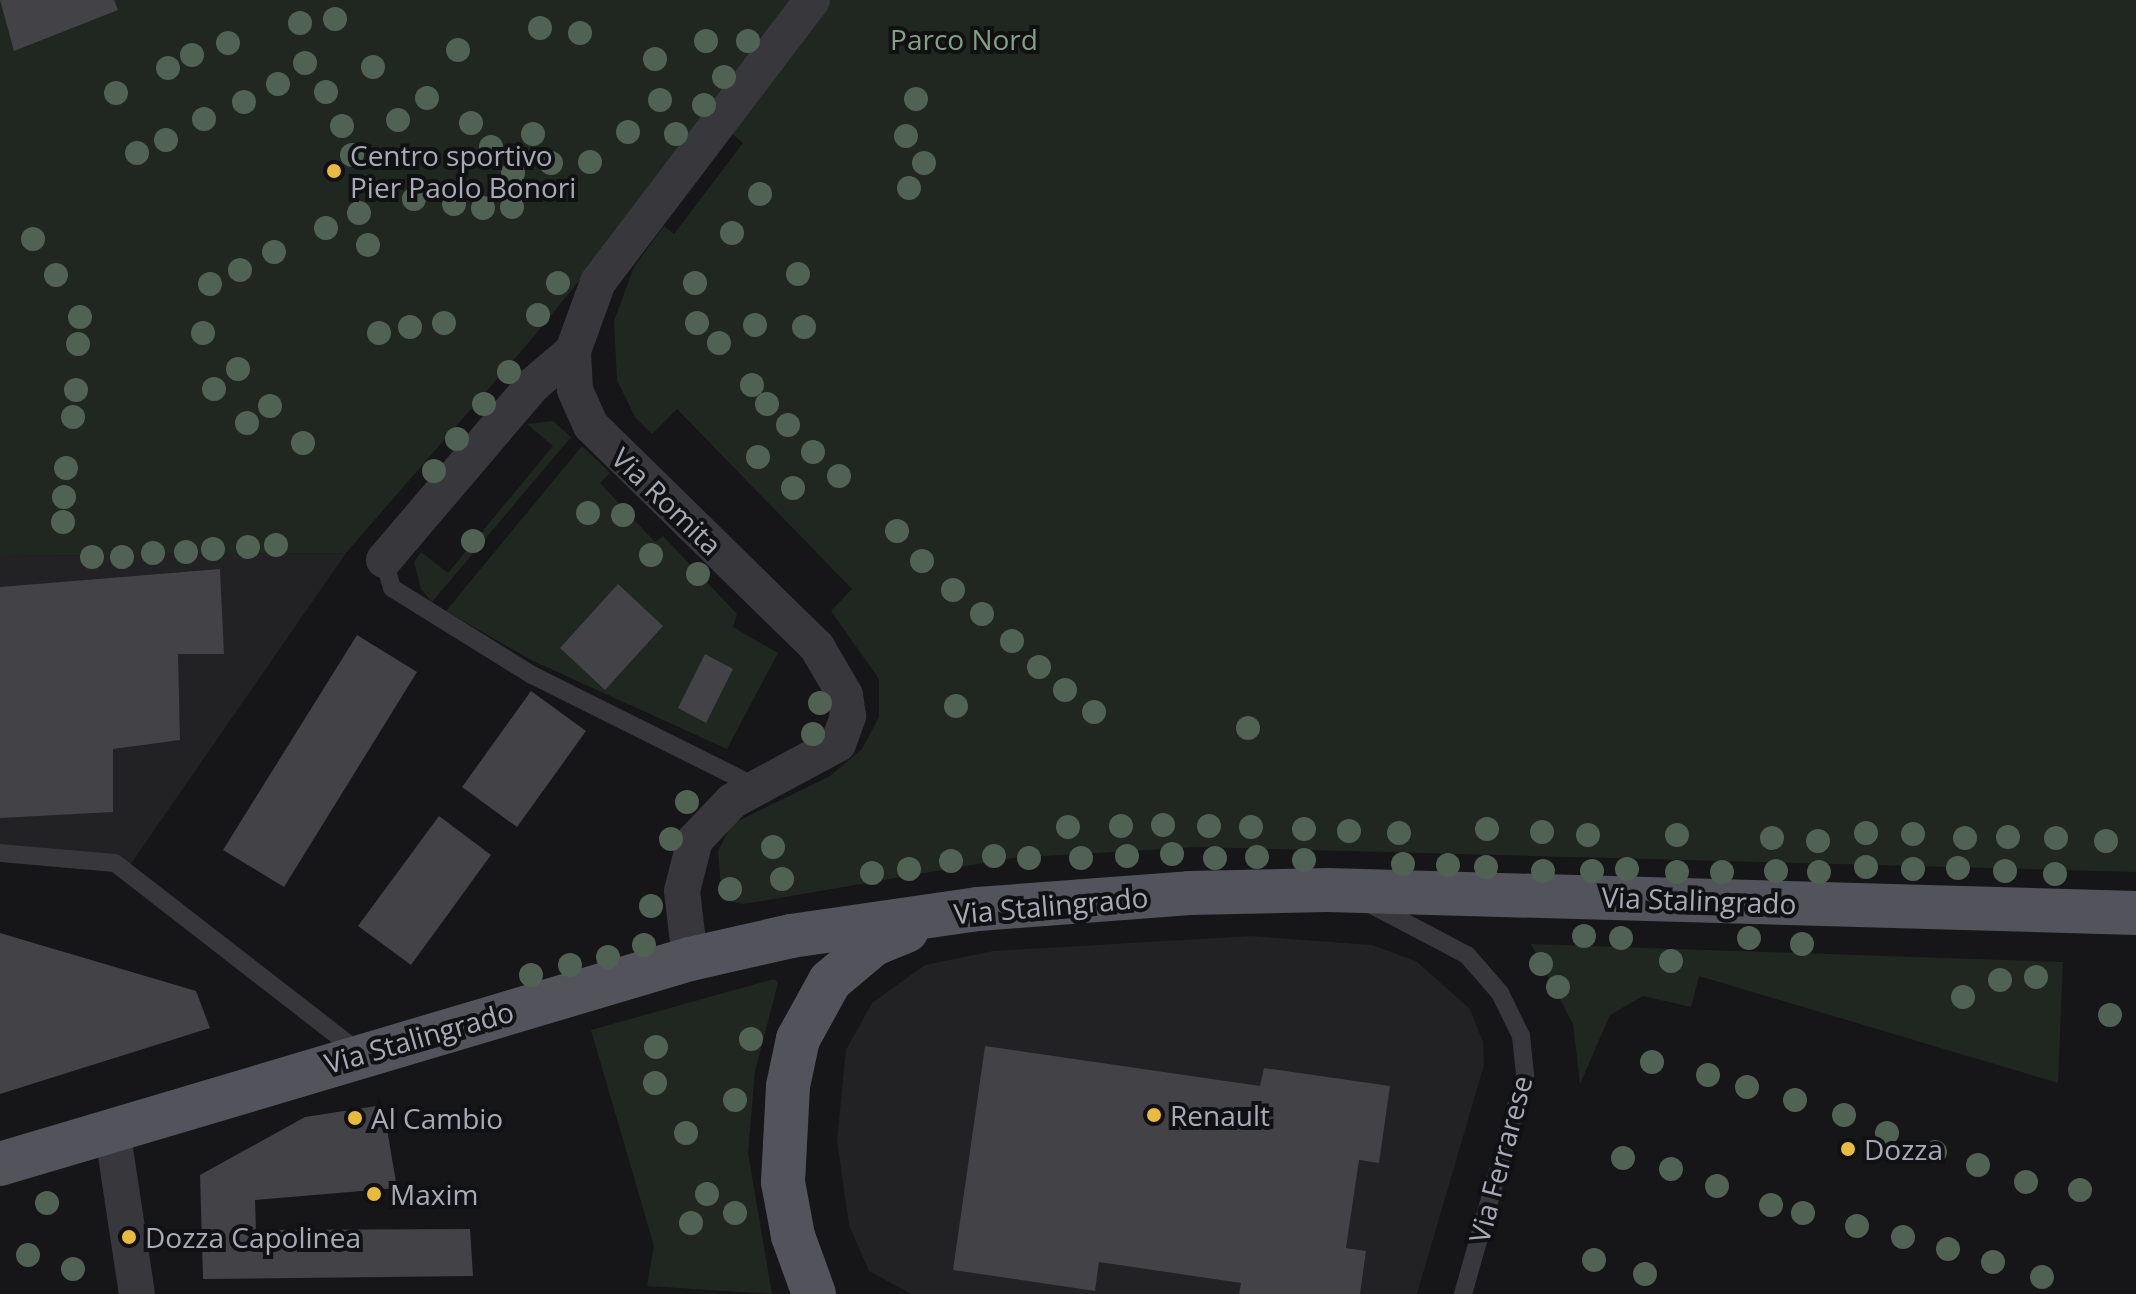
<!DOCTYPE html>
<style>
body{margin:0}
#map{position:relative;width:2136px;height:1294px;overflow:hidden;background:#161517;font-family:"Open Sans",sans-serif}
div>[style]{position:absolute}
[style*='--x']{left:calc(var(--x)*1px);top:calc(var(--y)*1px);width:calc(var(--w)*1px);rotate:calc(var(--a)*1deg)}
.built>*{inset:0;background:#222124}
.green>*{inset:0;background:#202721}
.building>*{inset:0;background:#424247}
.service>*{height:18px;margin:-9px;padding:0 9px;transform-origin:9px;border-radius:9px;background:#37373c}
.minor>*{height:36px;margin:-18px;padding:0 18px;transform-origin:18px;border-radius:18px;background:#37373c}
.primary>*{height:44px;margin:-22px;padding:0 22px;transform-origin:22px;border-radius:22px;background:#53545b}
.trees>*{width:24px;height:24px;margin:-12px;border-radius:50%;background:#506253}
.dots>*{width:22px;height:22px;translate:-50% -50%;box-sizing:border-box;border:4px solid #111012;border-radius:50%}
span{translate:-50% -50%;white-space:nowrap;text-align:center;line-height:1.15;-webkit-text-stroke:8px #111012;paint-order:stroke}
.park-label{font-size:28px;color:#80a184}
.poi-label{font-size:28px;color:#a8abb7}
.left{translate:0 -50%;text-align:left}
.street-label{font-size:28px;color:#a8abb7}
</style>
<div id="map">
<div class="built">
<div style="clip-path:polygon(346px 553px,128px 868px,0 859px,0 556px)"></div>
<div style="clip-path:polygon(1251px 936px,1372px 945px,1416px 961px,1470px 1009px,1483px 1042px,1484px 1065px,1417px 1294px,911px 1294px,869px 1271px,849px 1225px,837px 1141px,846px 1050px,872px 1003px,925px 965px,993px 951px)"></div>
</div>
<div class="green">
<div style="clip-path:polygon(0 0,808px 0,530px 341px,346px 553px,0 556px)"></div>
<div style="clip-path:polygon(830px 0,2136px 0,2136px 872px,1198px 847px,1012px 858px,744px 904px,722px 900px,718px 851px,732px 824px,830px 776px,862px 749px,879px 717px,879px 679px,831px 611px,852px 589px,677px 409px,652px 434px,635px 417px,617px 380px,614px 321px,634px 267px,664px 226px,674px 234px,743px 143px,731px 133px)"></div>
<div style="clip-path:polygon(553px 421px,571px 437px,432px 602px,421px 589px,414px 562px,421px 552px,448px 573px,553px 446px,527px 424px)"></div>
<div style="clip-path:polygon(582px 446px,610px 473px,600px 483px,655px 542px,663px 536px,737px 614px,733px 627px,778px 653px,727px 749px,531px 660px,446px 611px)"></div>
<div style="clip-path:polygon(1531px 944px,2063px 962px,2058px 1083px,1699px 976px,1691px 1007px,1643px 996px,1610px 1015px,1580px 1084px,1573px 1024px)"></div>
<div style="clip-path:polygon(774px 979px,778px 983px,755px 1071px,748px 1153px,772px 1294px,647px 1286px,654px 1246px,591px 1030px)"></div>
</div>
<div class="building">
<div style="clip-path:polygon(0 0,114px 0,118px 10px,14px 51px)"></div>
<div style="clip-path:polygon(220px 569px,224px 654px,178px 654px,180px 740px,113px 749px,113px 812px,0 818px,0 587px)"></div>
<div style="clip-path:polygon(618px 584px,663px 626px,605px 690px,560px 648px)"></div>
<div style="clip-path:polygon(357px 635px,417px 672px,284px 887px,223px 850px)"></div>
<div style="clip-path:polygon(705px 654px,733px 669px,706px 723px,678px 708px)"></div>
<div style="clip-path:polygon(531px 691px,586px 731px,517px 827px,462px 787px)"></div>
<div style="clip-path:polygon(439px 816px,491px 855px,411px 965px,358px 926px)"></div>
<div style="clip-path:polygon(0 933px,196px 991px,210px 1028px,0 1094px)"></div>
<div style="clip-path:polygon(985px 1046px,1260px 1086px,1264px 1068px,1390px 1086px,1379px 1163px,1359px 1160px,1346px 1248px,1366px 1251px,1360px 1294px,1239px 1294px,1241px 1283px,1099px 1262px,1095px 1291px,953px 1270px)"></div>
<div style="clip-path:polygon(383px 1105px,397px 1188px,255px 1200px,256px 1230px,470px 1229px,473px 1276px,203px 1279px,200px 1175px,305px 1117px)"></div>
</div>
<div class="service">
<div style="--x:384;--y:560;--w:29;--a:74"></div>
<div style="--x:392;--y:588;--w:165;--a:31.9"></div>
<div style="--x:532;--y:675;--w:251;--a:26.5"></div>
<div style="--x:0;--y:853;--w:115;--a:5"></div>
<div style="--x:115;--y:863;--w:310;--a:37.8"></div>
<div style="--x:1372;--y:905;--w:107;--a:27.8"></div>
<div style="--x:1467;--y:955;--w:50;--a:49"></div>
<div style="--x:1500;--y:993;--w:48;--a:64"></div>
<div style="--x:1521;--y:1036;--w:39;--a:84"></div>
<div style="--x:1525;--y:1075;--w:228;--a:105.8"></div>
</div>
<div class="minor">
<div style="--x:384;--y:560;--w:230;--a:-49.6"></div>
<div style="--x:533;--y:385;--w:52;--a:-40.4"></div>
<div style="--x:690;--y:959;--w:68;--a:-96.7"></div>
<div style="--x:682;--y:891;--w:53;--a:-75.7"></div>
<div style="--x:695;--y:840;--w:54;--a:-46.5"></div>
<div style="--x:732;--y:801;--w:120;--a:-28.3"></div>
<div style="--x:838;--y:744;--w:30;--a:-70"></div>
<div style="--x:848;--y:716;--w:21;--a:-98"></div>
<div style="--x:845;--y:695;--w:56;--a:-120.3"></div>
<div style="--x:817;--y:647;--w:316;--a:-135.6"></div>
<div style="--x:591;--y:426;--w:39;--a:-114"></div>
<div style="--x:575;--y:390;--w:39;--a:-93"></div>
<div style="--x:573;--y:351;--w:73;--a:-70.1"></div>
<div style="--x:598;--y:282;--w:354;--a:-52.8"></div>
<div style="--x:112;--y:1129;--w:167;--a:81.4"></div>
</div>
<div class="primary">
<div style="--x:0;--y:1164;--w:720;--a:-16.55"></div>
<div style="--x:690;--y:959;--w:104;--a:-12.8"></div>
<div style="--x:791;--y:936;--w:189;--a:-8.2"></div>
<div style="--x:978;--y:909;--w:212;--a:-4.3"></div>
<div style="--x:1189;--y:893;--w:139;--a:-1.2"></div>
<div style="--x:1328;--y:890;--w:808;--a:1.63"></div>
<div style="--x:814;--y:1294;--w:62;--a:-109.9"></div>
<div style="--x:793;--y:1236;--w:55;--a:-100.5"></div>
<div style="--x:783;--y:1182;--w:96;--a:-87"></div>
<div style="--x:788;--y:1086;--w:48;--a:-78"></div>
<div style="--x:798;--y:1039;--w:66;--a:-61.1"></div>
<div style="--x:830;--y:981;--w:57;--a:-40.1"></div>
<div style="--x:874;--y:944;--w:35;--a:-22"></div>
</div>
<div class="trees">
<div style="left:335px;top:19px"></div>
<div style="left:300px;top:23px"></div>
<div style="left:540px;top:28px"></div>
<div style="left:580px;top:33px"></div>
<div style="left:706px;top:41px"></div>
<div style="left:748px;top:41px"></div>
<div style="left:228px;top:43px"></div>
<div style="left:458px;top:50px"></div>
<div style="left:192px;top:55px"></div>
<div style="left:655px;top:59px"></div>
<div style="left:305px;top:63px"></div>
<div style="left:373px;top:67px"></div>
<div style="left:168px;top:68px"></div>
<div style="left:724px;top:77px"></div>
<div style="left:278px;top:84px"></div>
<div style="left:326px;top:92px"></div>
<div style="left:116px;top:93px"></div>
<div style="left:427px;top:98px"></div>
<div style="left:916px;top:99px"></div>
<div style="left:660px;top:100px"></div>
<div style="left:244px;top:102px"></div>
<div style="left:704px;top:105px"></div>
<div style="left:204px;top:119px"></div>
<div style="left:398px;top:120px"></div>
<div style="left:471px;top:123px"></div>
<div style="left:342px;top:126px"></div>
<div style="left:628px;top:132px"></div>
<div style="left:533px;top:134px"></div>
<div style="left:676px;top:134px"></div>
<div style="left:906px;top:136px"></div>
<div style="left:166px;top:140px"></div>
<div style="left:491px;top:147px"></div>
<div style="left:137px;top:153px"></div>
<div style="left:352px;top:155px"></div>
<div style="left:590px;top:162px"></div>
<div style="left:551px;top:163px"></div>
<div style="left:924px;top:163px"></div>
<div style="left:513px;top:173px"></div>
<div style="left:909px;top:188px"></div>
<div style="left:760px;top:194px"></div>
<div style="left:414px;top:199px"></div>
<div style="left:454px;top:204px"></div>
<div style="left:512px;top:207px"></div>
<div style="left:483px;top:208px"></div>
<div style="left:359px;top:213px"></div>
<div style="left:326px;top:228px"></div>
<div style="left:732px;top:233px"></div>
<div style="left:33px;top:239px"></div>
<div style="left:368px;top:245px"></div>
<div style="left:274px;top:252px"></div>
<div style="left:240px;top:270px"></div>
<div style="left:798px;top:274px"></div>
<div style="left:56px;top:275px"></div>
<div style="left:558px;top:283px"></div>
<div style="left:695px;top:283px"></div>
<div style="left:210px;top:284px"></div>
<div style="left:538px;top:315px"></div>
<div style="left:80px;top:317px"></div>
<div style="left:444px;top:323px"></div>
<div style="left:697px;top:323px"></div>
<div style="left:755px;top:325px"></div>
<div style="left:410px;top:327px"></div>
<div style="left:804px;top:327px"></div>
<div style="left:203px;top:333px"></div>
<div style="left:379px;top:333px"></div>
<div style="left:719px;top:343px"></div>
<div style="left:78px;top:344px"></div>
<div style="left:238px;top:369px"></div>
<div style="left:509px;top:372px"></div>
<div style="left:752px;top:385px"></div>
<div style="left:214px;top:389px"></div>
<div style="left:76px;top:390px"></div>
<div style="left:484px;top:404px"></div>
<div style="left:767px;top:404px"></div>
<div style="left:270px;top:406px"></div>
<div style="left:73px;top:417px"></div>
<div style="left:247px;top:423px"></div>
<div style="left:788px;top:425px"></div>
<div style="left:457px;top:439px"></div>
<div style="left:303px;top:443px"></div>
<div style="left:813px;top:452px"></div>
<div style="left:758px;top:457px"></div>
<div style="left:66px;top:468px"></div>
<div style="left:434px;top:471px"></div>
<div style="left:839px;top:476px"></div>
<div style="left:793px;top:488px"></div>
<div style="left:64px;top:497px"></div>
<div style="left:588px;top:513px"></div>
<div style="left:623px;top:515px"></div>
<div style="left:63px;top:522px"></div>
<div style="left:897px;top:531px"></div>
<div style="left:473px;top:541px"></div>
<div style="left:276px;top:545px"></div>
<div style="left:248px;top:547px"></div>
<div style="left:213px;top:549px"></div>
<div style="left:186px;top:552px"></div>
<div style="left:153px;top:553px"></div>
<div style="left:651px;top:555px"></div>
<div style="left:92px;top:557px"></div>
<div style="left:122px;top:557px"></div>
<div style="left:922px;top:561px"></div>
<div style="left:698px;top:574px"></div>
<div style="left:953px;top:590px"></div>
<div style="left:982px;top:614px"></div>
<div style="left:1012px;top:641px"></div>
<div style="left:1039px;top:667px"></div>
<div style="left:1065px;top:690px"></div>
<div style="left:820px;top:703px"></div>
<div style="left:956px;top:706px"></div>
<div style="left:1094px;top:712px"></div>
<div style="left:1248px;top:728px"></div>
<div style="left:813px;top:734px"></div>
<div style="left:687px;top:802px"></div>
<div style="left:1163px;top:825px"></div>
<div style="left:1121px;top:826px"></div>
<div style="left:1209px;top:826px"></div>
<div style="left:1068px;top:827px"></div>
<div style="left:1251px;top:827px"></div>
<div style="left:1304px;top:829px"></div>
<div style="left:1487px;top:829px"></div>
<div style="left:1349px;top:831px"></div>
<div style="left:1542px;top:832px"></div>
<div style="left:1399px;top:833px"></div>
<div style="left:1866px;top:833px"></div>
<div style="left:1913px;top:834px"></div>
<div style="left:1588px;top:835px"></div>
<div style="left:1677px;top:835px"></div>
<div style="left:2008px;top:837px"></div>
<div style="left:1772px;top:838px"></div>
<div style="left:1965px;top:838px"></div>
<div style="left:2056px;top:838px"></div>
<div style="left:671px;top:839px"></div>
<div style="left:1818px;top:841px"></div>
<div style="left:2106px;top:841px"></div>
<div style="left:773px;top:847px"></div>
<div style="left:1172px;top:854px"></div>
<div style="left:994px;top:856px"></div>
<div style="left:1127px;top:856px"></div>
<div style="left:1257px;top:857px"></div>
<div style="left:1029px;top:858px"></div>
<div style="left:1081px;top:858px"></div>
<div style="left:1215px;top:858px"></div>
<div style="left:1304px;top:860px"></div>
<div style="left:951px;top:861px"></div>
<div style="left:1403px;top:864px"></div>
<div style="left:1448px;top:865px"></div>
<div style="left:1486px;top:867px"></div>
<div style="left:1866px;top:867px"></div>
<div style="left:1958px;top:868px"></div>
<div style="left:909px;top:869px"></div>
<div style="left:1627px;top:869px"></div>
<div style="left:1913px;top:869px"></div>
<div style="left:1543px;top:871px"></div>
<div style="left:1592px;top:871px"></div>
<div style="left:1776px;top:871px"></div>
<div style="left:2005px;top:871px"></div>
<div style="left:1677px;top:872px"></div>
<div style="left:1722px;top:872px"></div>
<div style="left:1819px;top:872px"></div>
<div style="left:872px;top:873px"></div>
<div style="left:2055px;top:874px"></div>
<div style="left:782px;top:879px"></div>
<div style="left:730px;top:889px"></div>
<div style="left:651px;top:906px"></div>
<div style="left:1584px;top:936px"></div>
<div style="left:1621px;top:938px"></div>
<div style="left:1749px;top:938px"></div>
<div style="left:1802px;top:944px"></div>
<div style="left:644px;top:945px"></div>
<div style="left:608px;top:957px"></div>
<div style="left:1671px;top:961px"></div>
<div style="left:1541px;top:964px"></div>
<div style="left:570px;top:965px"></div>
<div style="left:531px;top:975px"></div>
<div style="left:2036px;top:977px"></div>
<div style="left:2000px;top:980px"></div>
<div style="left:1558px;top:987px"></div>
<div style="left:1963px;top:997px"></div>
<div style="left:2110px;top:1015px"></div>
<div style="left:751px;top:1039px"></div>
<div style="left:656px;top:1047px"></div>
<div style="left:1652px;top:1062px"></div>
<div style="left:1708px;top:1075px"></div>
<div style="left:655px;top:1083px"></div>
<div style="left:1747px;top:1087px"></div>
<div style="left:735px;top:1100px"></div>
<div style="left:1795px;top:1100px"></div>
<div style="left:1844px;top:1115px"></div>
<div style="left:686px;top:1133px"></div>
<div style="left:1887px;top:1133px"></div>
<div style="left:1935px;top:1152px"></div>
<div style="left:1623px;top:1158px"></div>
<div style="left:1978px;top:1165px"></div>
<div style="left:1671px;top:1169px"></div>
<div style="left:2026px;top:1182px"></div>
<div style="left:1717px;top:1186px"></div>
<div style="left:2080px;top:1190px"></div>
<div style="left:707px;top:1194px"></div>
<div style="left:47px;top:1203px"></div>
<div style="left:1771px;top:1205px"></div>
<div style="left:735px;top:1213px"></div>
<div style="left:1803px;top:1213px"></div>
<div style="left:691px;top:1223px"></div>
<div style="left:1857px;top:1226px"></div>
<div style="left:1903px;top:1237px"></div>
<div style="left:1948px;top:1249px"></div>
<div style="left:28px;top:1255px"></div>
<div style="left:1594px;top:1260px"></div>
<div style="left:1993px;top:1262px"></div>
<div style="left:73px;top:1269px"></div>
<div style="left:1645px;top:1274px"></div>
<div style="left:2042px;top:1277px"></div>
</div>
<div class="dots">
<div style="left:334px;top:171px;background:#e9bb3c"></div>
<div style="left:1154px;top:1115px;background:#e9bb3c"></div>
<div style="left:355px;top:1118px;background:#e9bb3c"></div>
<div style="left:1848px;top:1149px;background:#e9bb3c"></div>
<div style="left:374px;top:1194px;background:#e9bb3c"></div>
<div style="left:129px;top:1237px;background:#e9bb3c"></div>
</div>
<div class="park-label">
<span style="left:964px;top:39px">Parco Nord</span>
</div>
<div class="poi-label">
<span class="left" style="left:350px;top:171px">Centro sportivo<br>Pier Paolo Bonori</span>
<span class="left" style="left:1170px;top:1115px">Renault</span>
<span class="left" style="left:371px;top:1118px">Al Cambio</span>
<span class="left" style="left:1864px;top:1149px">Dozza</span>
<span class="left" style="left:390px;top:1194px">Maxim</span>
<span class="left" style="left:145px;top:1237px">Dozza Capolinea</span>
</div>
<div class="street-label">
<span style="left:667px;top:501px;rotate:44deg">Via Romita</span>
<span style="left:1699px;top:900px;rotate:2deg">Via Stalingrado</span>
<span style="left:1051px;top:905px;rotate:-5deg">Via Stalingrado</span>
<span style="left:419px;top:1037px;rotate:-16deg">Via Stalingrado</span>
<span style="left:1500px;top:1159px;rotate:-75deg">Via Ferrarese</span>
</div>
</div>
